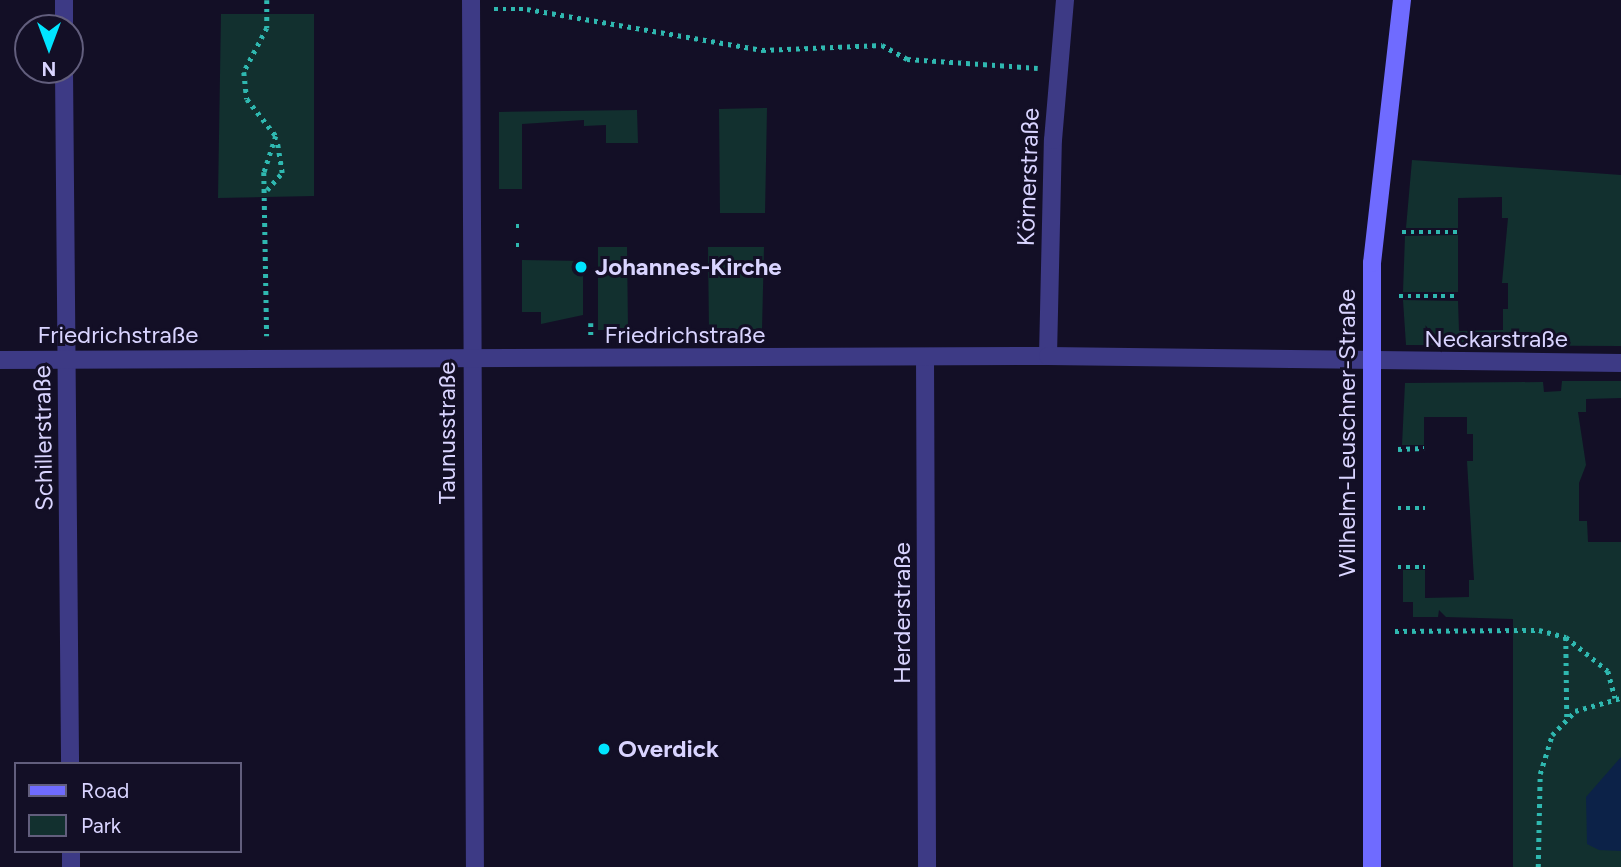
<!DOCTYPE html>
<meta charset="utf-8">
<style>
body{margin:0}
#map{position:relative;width:1621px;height:867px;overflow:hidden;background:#130f26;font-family:Figtree,sans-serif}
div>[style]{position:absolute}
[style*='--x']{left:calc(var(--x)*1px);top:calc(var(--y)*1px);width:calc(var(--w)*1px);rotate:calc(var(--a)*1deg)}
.green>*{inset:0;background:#12302f}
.water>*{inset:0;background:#0c2248}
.path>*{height:4.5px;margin-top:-2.25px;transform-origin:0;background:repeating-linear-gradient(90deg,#2fb8b0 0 3.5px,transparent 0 8.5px)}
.street>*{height:18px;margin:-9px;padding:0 9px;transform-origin:9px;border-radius:9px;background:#3d3a85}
.secondary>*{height:18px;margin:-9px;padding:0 9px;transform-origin:9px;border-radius:9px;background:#6f6bff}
.dots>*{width:19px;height:19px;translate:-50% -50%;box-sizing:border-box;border:4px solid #130f26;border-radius:50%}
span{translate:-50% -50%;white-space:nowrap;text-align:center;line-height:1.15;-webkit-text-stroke:6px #130f26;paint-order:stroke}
.street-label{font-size:24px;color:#d9d4ff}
.poi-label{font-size:24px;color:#d9d4ff;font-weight:700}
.left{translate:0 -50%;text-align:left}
.legend{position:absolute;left:14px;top:762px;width:228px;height:91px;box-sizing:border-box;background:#130f26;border:2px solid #625e7d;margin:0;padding:9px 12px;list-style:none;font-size:21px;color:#d9d4ff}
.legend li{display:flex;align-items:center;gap:14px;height:35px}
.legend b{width:35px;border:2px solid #625e7d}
.north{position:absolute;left:14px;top:14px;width:70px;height:70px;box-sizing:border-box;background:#130f26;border:2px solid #625e7d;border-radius:50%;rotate:180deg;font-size:19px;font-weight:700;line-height:28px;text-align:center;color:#d9d4ff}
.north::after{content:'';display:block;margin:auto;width:24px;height:32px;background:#00e5ff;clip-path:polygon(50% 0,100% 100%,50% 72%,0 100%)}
</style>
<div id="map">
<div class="green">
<div style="clip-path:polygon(221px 14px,314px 14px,314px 196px,218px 198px)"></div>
<div style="clip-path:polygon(767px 108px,765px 213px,720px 213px,719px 109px)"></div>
<div style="clip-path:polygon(637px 110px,638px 143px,606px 143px,606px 125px,584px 126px,584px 120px,522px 124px,522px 189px,499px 189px,499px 112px)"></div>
<div style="clip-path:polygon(1412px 160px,1621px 175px,1621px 346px,1406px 345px,1403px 300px,1458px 301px,1459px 331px,1503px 330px,1503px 309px,1508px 309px,1508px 283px,1502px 283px,1508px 218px,1502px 218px,1502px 197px,1458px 198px,1458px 228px,1406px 228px)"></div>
<div style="clip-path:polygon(1458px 235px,1458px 292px,1403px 292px,1405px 236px)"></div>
<div style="clip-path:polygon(598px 247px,627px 247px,628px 330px,598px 330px)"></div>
<div style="clip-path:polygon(708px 247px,764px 247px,762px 329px,709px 329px)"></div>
<div style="clip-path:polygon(522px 260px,583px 261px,583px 315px,541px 324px,541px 312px,522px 312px)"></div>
<div style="clip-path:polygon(1562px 381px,1621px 381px,1621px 398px,1586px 399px,1586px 412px,1578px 412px,1586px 465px,1579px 483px,1579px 521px,1587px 521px,1588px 542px,1621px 542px,1621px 867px,1513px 867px,1513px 619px,1446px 617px,1439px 610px,1438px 617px,1413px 617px,1413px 602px,1403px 602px,1403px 570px,1425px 570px,1425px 598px,1469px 597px,1469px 580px,1474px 580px,1467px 461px,1473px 461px,1473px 434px,1467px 434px,1467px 417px,1424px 417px,1424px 445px,1402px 445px,1405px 383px,1543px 382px,1544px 392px,1561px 391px)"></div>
</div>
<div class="water">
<div style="clip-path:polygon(1621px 757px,1621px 851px,1599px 850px,1587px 844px,1586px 797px)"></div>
</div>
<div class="path">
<div style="--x:267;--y:0;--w:28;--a:90"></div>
<div style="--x:267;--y:28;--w:50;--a:117.6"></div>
<div style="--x:244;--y:72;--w:27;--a:84"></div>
<div style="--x:247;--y:99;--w:47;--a:51.9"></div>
<div style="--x:276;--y:136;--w:38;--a:108"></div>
<div style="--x:264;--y:172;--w:164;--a:89"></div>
<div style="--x:494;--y:9;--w:33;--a:0"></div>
<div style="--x:527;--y:9;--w:239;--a:9.9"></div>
<div style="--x:762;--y:50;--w:120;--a:-2.4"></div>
<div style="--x:882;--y:45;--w:29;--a:29"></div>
<div style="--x:907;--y:59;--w:131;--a:3.9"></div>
<div style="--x:267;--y:190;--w:23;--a:-49"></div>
<div style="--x:282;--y:173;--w:32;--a:-99"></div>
<div style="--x:516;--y:226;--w:7;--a:0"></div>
<div style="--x:1402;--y:232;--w:56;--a:0"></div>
<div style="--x:516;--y:245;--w:6;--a:0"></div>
<div style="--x:1399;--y:296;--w:59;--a:0"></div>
<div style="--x:591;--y:323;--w:12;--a:90"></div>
<div style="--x:1398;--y:449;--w:26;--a:-2"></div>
<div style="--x:1398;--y:508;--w:27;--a:0"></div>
<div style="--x:1398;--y:567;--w:27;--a:0"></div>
<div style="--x:1395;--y:631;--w:144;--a:-0.4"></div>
<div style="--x:1539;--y:630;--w:28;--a:15"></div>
<div style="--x:1566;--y:637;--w:54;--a:39"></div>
<div style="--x:1608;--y:671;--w:28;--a:75"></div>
<div style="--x:1566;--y:637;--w:80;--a:89.3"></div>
<div style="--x:1538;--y:867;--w:93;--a:-88.8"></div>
<div style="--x:1540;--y:774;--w:41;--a:-72.9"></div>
<div style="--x:1552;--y:735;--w:33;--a:-46"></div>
<div style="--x:1575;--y:711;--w:48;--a:-15.8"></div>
</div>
<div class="street">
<div style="--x:64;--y:0;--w:28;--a:90"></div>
<div style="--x:471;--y:0;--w:867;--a:89.74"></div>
<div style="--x:64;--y:70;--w:694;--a:89.5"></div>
<div style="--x:1048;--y:356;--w:216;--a:-88.7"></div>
<div style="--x:1053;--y:140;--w:141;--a:-85.1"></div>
<div style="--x:925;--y:358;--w:509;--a:89.77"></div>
<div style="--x:0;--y:360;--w:1048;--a:-0.22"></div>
<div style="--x:1048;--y:356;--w:573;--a:0.7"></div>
<div style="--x:71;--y:851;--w:16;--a:90"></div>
</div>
<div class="secondary">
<div style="--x:1372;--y:867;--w:604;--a:-90"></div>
<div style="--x:1372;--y:263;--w:265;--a:-83.5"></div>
</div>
<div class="dots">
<div style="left:581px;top:267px;background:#00e5ff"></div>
<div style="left:604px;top:749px;background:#00e5ff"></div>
</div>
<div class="street-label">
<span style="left:1028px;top:177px;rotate:-88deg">Körnerstraße</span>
<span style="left:118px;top:335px">Friedrichstraße</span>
<span style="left:685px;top:335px">Friedrichstraße</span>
<span style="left:1496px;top:339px">Neckarstraße</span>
<span style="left:447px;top:433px;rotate:-90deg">Taunusstraße</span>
<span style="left:1347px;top:433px;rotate:-90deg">Wilhelm-Leuschner-Straße</span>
<span style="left:43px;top:438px;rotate:-91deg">Schillerstraße</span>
<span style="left:902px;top:613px;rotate:-90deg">Herderstraße</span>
</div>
<div class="poi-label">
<span class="left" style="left:595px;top:267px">Johannes-Kirche</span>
<span class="left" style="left:618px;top:749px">Overdick</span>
</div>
<ul class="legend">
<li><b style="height:9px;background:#6f6bff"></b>Road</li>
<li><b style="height:19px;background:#12302f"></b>Park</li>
</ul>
<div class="north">N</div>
</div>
